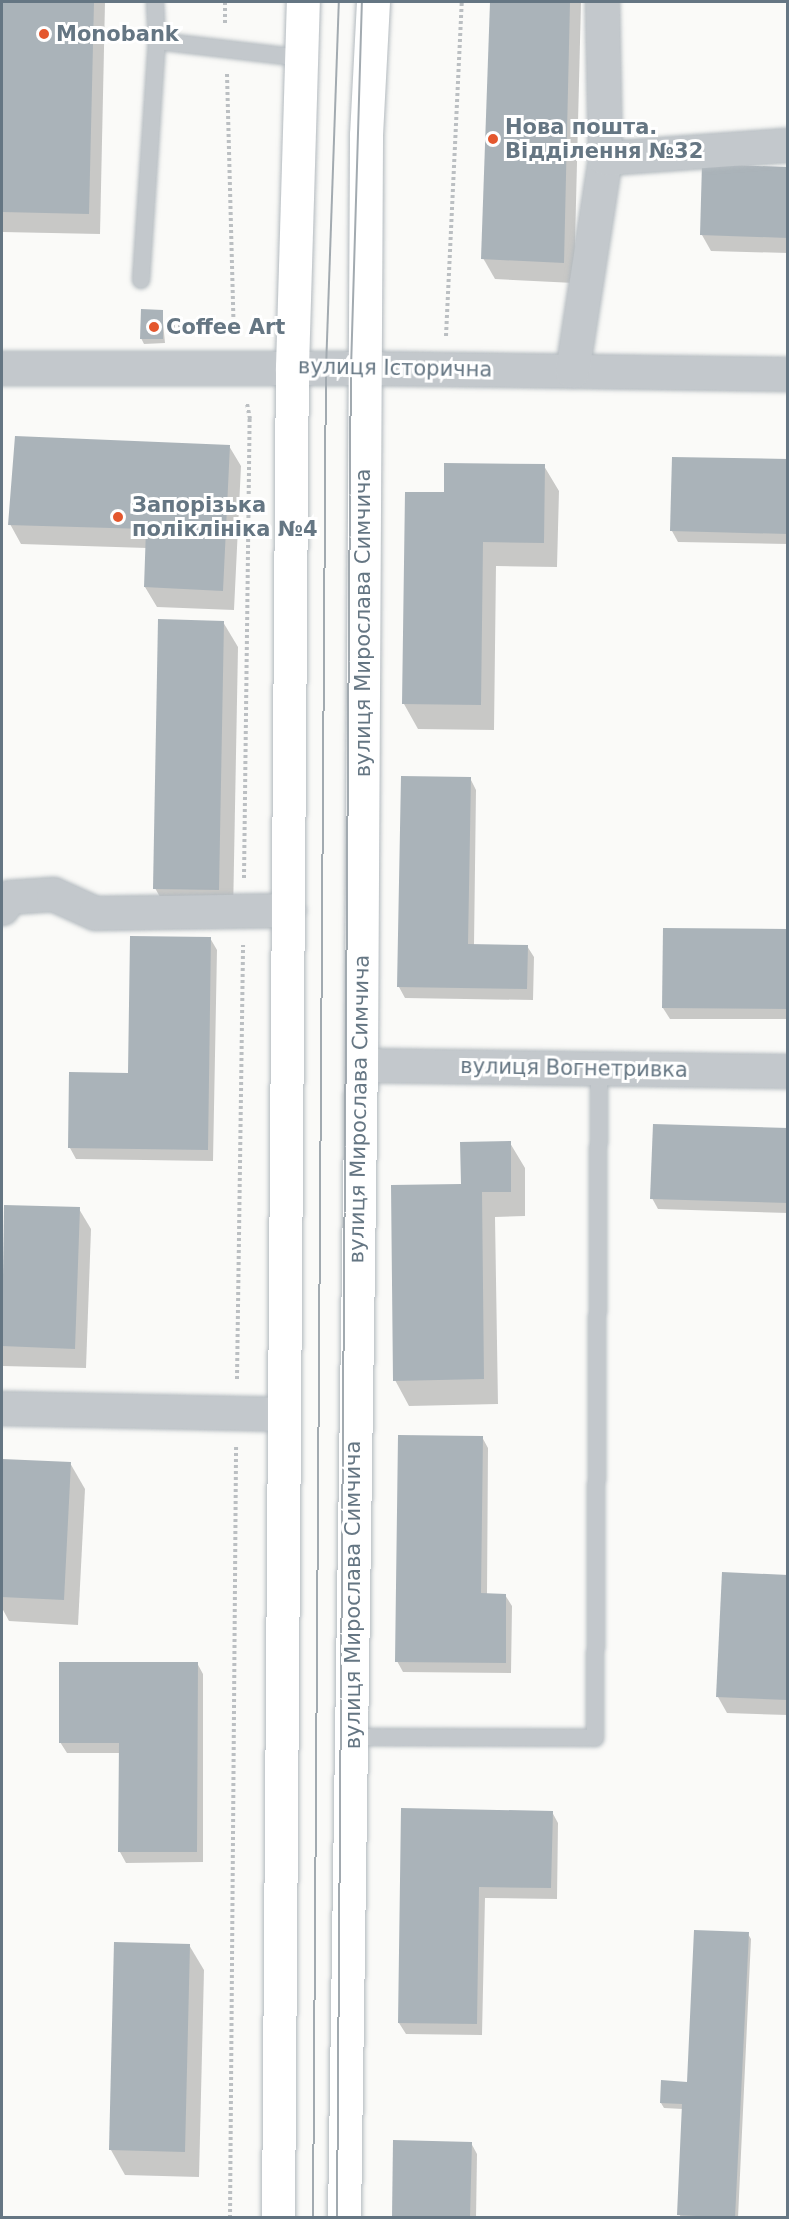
<!DOCTYPE html>
<meta charset="utf-8">
<style>
body{margin:0}
#map{position:relative;width:789px;height:2219px;overflow:hidden;background:#fafaf8;font-family:"DejaVu Sans",sans-serif}
div>[style]{position:absolute}
[style*='--x']{left:calc(var(--x)*1px);top:calc(var(--y)*1px);width:calc(var(--w)*1px);rotate:calc(var(--a)*1deg)}
.shadow>*{inset:0;background:#0003}
.building>*{inset:0;background:#aab3b9}
.path>*{height:4px;margin-top:-2px;transform-origin:0;background:repeating-linear-gradient(90deg,#bbbfc2 0 3px,transparent 0 6px)}
.roads{filter:drop-shadow(0 0 2px #b3babf) drop-shadow(0 0 2px #b3babf)}
.lane>*{height:16px;margin:-8px;padding:0 8px;transform-origin:8px;border-radius:8px;background:#c3c8cc}
.street>*{height:33px;margin:-16.5px;padding:0 16.5px;transform-origin:16.5px;border-radius:16.5px;background:#c3c8cc}
.secondary>*{height:33px;margin:-16.5px;padding:0 16.5px;transform-origin:16.5px;border-radius:16.5px;background:#fff}
.tram>*{height:1.5px;margin:-0.75px;padding:0 0.75px;transform-origin:0.75px;border-radius:0.75px;background:#a2aab0}
.dots>*{width:16px;height:16px;translate:-50% -50%;box-sizing:border-box;border:3px solid #fff;border-radius:50%}
span{translate:-50% -50%;white-space:nowrap;text-align:center;line-height:1.15;-webkit-text-stroke:6px #fff;paint-order:stroke}
.poi-label{font-size:21px;color:#657683;font-weight:700}
.left{translate:0 -50%;text-align:left}
.street-label{font-size:21px;color:#657683}
.frame{position:absolute;inset:0;border:3px solid #657683;pointer-events:none}
</style>
<div id="map">
<div class="shadow">
<div style="clip-path:polygon(2px 2px,105px 2px,100px 234px,2px 232px)"></div>
<div style="clip-path:polygon(491px 2px,581px 2px,574px 283px,495px 279px,483px 258px)"></div>
<div style="clip-path:polygon(788px 169px,788px 253px,711px 251px,702px 235px)"></div>
<div style="clip-path:polygon(162px 312px,165px 343px,144px 344px,141px 338px)"></div>
<div style="clip-path:polygon(229px 446px,241px 466px,234px 610px,157px 607px,145px 587px,147px 548px,21px 544px,10px 524px)"></div>
<div style="clip-path:polygon(788px 461px,788px 544px,678px 542px,672px 531px)"></div>
<div style="clip-path:polygon(544px 466px,559px 491px,557px 567px,496px 566px,494px 730px,418px 729px,404px 704px,445px 494px)"></div>
<div style="clip-path:polygon(223px 622px,238px 647px,233px 915px,169px 913px,155px 888px)"></div>
<div style="clip-path:polygon(470px 778px,476px 790px,474px 945px,527px 946px,534px 957px,533px 1000px,405px 998px,399px 987px)"></div>
<div style="clip-path:polygon(788px 930px,788px 1019px,670px 1019px,663px 1008px)"></div>
<div style="clip-path:polygon(210px 938px,217px 950px,213px 1161px,76px 1159px,70px 1148px,129px 1074px)"></div>
<div style="clip-path:polygon(788px 1130px,788px 1213px,658px 1209px,652px 1198px)"></div>
<div style="clip-path:polygon(510px 1143px,525px 1168px,525px 1216px,495px 1217px,498px 1404px,409px 1406px,395px 1380px,462px 1185px)"></div>
<div style="clip-path:polygon(5px 1206px,79px 1209px,91px 1229px,86px 1368px,2px 1366px)"></div>
<div style="clip-path:polygon(482px 1437px,488px 1448px,487px 1595px,505px 1595px,512px 1606px,511px 1673px,403px 1672px,397px 1661px)"></div>
<div style="clip-path:polygon(2px 1460px,70px 1463px,85px 1489px,78px 1625px,9px 1621px,2px 1608px)"></div>
<div style="clip-path:polygon(788px 1576px,788px 1715px,727px 1713px,718px 1697px)"></div>
<div style="clip-path:polygon(197px 1663px,203px 1674px,203px 1862px,126px 1863px,120px 1852px,120px 1753px,67px 1753px,60px 1742px)"></div>
<div style="clip-path:polygon(403px 1810px,552px 1812px,558px 1823px,557px 1899px,485px 1898px,482px 2035px,406px 2034px,399px 2023px)"></div>
<div style="clip-path:polygon(748px 1934px,751px 1939px,738px 2218px,680px 2218px,683px 2109px,664px 2108px,661px 2103px,688px 2083px)"></div>
<div style="clip-path:polygon(189px 1945px,204px 1970px,199px 2177px,125px 2175px,111px 2150px)"></div>
<div style="clip-path:polygon(471px 2143px,477px 2154px,476px 2218px,393px 2218px)"></div>
</div>
<div class="building">
<div style="clip-path:polygon(2px 2px,94px 2px,89px 214px,2px 212px)"></div>
<div style="clip-path:polygon(490px 2px,570px 2px,564px 263px,481px 259px)"></div>
<div style="clip-path:polygon(702px 164px,788px 167px,788px 238px,700px 235px)"></div>
<div style="clip-path:polygon(141px 309px,163px 310px,163px 339px,140px 339px)"></div>
<div style="clip-path:polygon(15px 436px,230px 445px,223px 591px,144px 587px,146px 529px,8px 525px)"></div>
<div style="clip-path:polygon(672px 457px,788px 459px,788px 534px,670px 531px)"></div>
<div style="clip-path:polygon(444px 463px,545px 464px,544px 543px,483px 542px,481px 705px,402px 704px,405px 492px,444px 492px)"></div>
<div style="clip-path:polygon(158px 619px,224px 621px,219px 890px,153px 889px)"></div>
<div style="clip-path:polygon(401px 776px,471px 777px,468px 944px,528px 945px,527px 989px,397px 987px)"></div>
<div style="clip-path:polygon(663px 928px,788px 929px,788px 1009px,662px 1008px)"></div>
<div style="clip-path:polygon(130px 936px,211px 937px,208px 1150px,68px 1148px,69px 1072px,128px 1073px)"></div>
<div style="clip-path:polygon(653px 1124px,788px 1128px,788px 1203px,650px 1199px)"></div>
<div style="clip-path:polygon(511px 1141px,511px 1192px,482px 1192px,484px 1379px,393px 1381px,391px 1185px,461px 1184px,460px 1142px)"></div>
<div style="clip-path:polygon(4px 1205px,80px 1207px,75px 1349px,2px 1346px)"></div>
<div style="clip-path:polygon(398px 1435px,483px 1436px,481px 1593px,506px 1594px,506px 1663px,395px 1662px)"></div>
<div style="clip-path:polygon(2px 1459px,71px 1462px,64px 1600px,2px 1597px)"></div>
<div style="clip-path:polygon(722px 1572px,788px 1575px,788px 1700px,716px 1697px)"></div>
<div style="clip-path:polygon(59px 1662px,198px 1662px,197px 1852px,118px 1852px,119px 1743px,59px 1743px)"></div>
<div style="clip-path:polygon(401px 1808px,553px 1811px,551px 1888px,479px 1887px,477px 2024px,398px 2023px)"></div>
<div style="clip-path:polygon(694px 1930px,749px 1932px,735px 2218px,677px 2215px,682px 2104px,660px 2103px,661px 2080px,687px 2082px)"></div>
<div style="clip-path:polygon(114px 1942px,190px 1944px,185px 2152px,109px 2150px)"></div>
<div style="clip-path:polygon(393px 2140px,472px 2142px,470px 2218px,392px 2218px)"></div>
</div>
<div class="path">
<div style="--x:225;--y:2;--w:23;--a:90"></div>
<div style="--x:227;--y:74;--w:260;--a:88.5"></div>
<div style="--x:166;--y:327;--w:67;--a:0.9"></div>
<div style="--x:446;--y:336;--w:334;--a:-87.3"></div>
<div style="--x:244;--y:878;--w:459;--a:-89.3"></div>
<div style="--x:250;--y:419;--w:16;--a:-101"></div>
<div style="--x:237;--y:1379;--w:434;--a:-89.2"></div>
<div style="--x:230;--y:2218;--w:772;--a:-89.55"></div>
</div>
<div class="roads">
<div class="lane">
<div style="--x:157;--y:41;--w:145;--a:6.7"></div>
<div style="--x:141;--y:280;--w:240;--a:-86.2"></div>
<div style="--x:157;--y:41;--w:39;--a:-93"></div>
<div style="--x:353;--y:1737;--w:242;--a:0.2"></div>
<div style="--x:595;--y:1738;--w:670;--a:-89.66"></div>
</div>
<div class="street">
<div style="--x:602;--y:2;--w:156;--a:88.9"></div>
<div style="--x:2;--y:368;--w:363;--a:0"></div>
<div style="--x:365;--y:368;--w:423;--a:0.8"></div>
<div style="--x:572;--y:371;--w:216;--a:-81.2"></div>
<div style="--x:605;--y:158;--w:183;--a:-4.1"></div>
<div style="--x:2;--y:908;--w:13;--a:-58"></div>
<div style="--x:9;--y:897;--w:44;--a:-3.9"></div>
<div style="--x:53;--y:894;--w:46;--a:24.3"></div>
<div style="--x:95;--y:913;--w:194;--a:-0.9"></div>
<div style="--x:361;--y:1065;--w:427;--a:0.8"></div>
<div style="--x:2;--y:1408;--w:282;--a:1.2"></div>
</div>
<div class="secondary">
<div style="--x:278;--y:2218;--w:1851;--a:-89.57"></div>
<div style="--x:292;--y:367;--w:365;--a:-88.3"></div>
<div style="--x:344;--y:2218;--w:1153;--a:-89.16"></div>
<div style="--x:361;--y:1065;--w:930;--a:-89.69"></div>
<div style="--x:366;--y:135;--w:133;--a:-87"></div>
</div>
</div>
<div class="tram">
<div style="--x:313;--y:2218;--w:1849;--a:-89.6"></div>
<div style="--x:326;--y:369;--w:367;--a:-88"></div>
<div style="--x:337;--y:2218;--w:1849;--a:-89.57"></div>
<div style="--x:351;--y:369;--w:367;--a:-88.3"></div>
</div>
<div class="dots">
<div style="left:44px;top:34px;background:#e4572e"></div>
<div style="left:493px;top:139px;background:#e4572e"></div>
<div style="left:154px;top:327px;background:#e4572e"></div>
<div style="left:118px;top:517px;background:#e4572e"></div>
</div>
<div class="poi-label">
<span class="left" style="left:56px;top:34px">Monobank</span>
<span class="left" style="left:505px;top:139px">Нова пошта.<br>Відділення №32</span>
<span class="left" style="left:166px;top:327px">Coffee Art</span>
<span class="left" style="left:132px;top:517px">Запорізька<br>поліклініка №4</span>
</div>
<div class="street-label">
<span style="left:395px;top:368px;rotate:1deg">вулиця Історична</span>
<span style="left:363px;top:623px;rotate:-90deg">вулиця Мирослава Симчича</span>
<span style="left:574px;top:1068px;rotate:1deg">вулиця Вогнетривка</span>
<span style="left:359px;top:1109px;rotate:-89deg">вулиця Мирослава Симчича</span>
<span style="left:353px;top:1595px;rotate:-90deg">вулиця Мирослава Симчича</span>
</div>
<div class="frame"></div>
</div>
